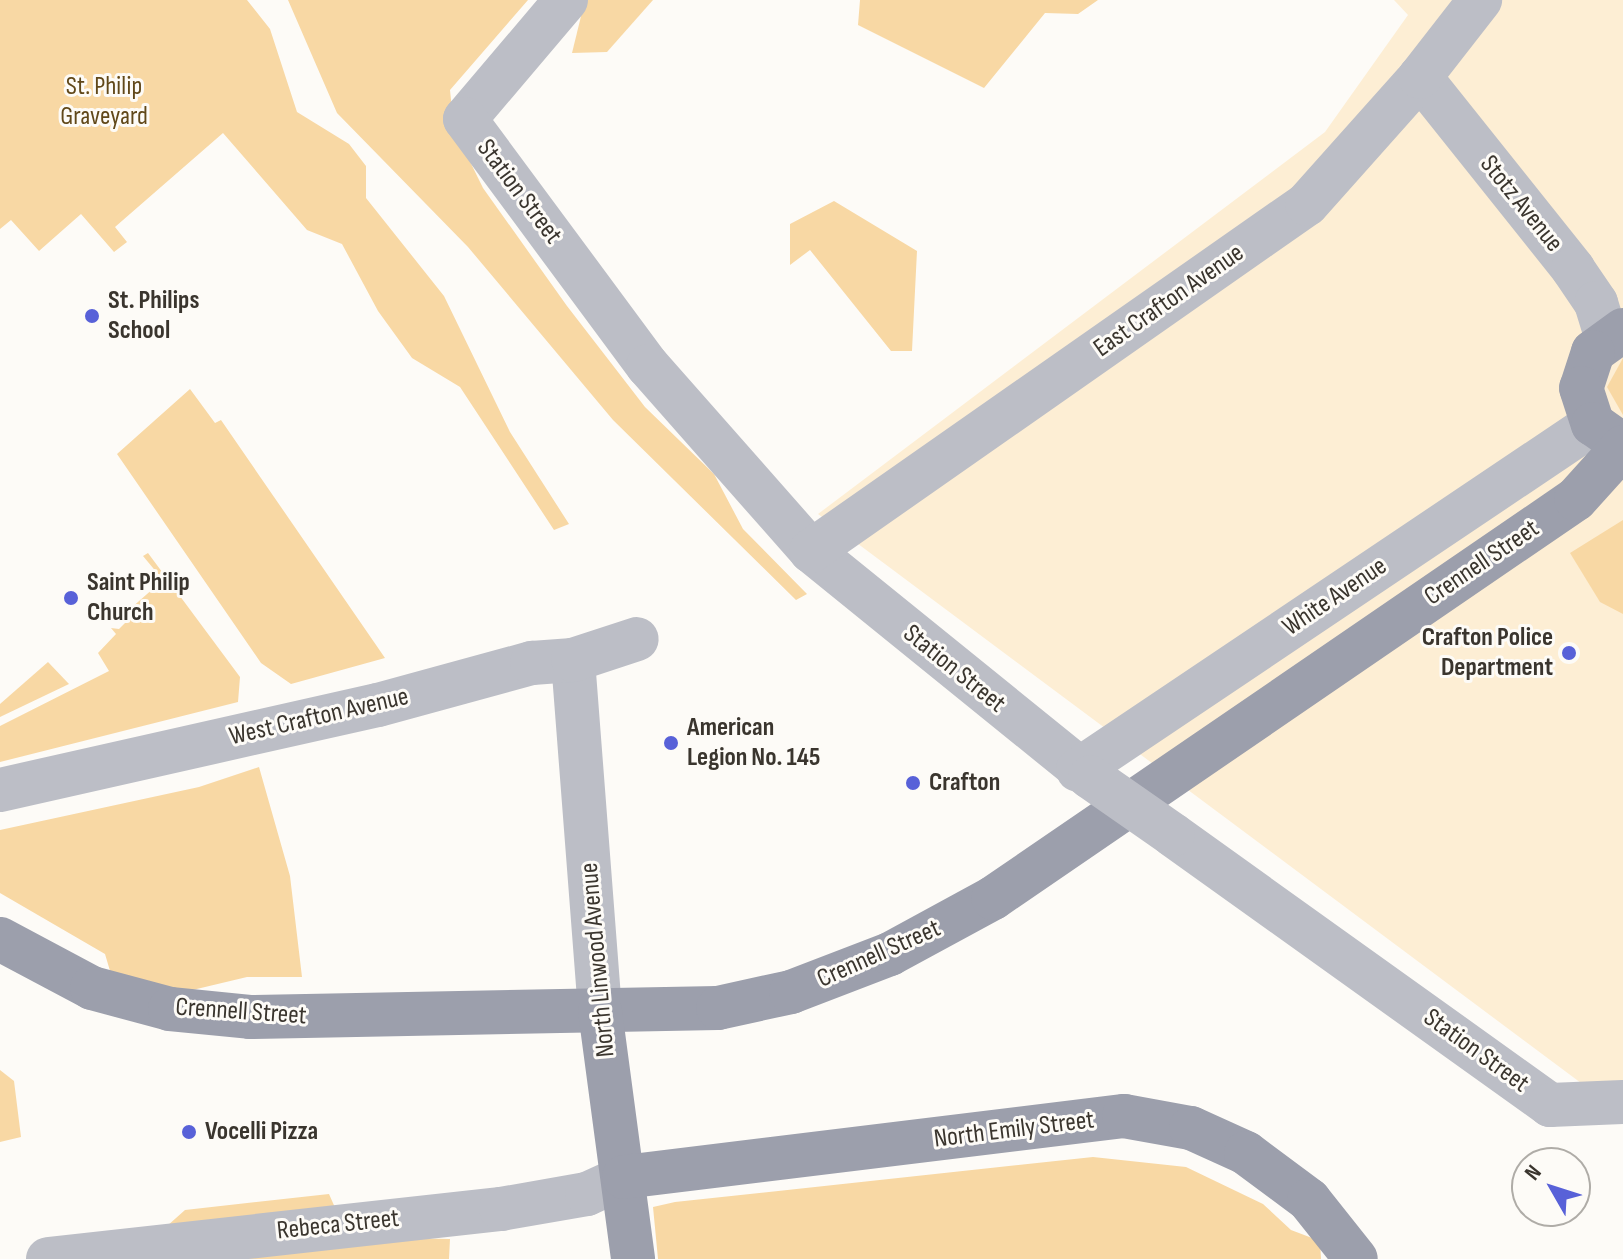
<!DOCTYPE html>
<style>
body{margin:0}
#map{position:relative;width:1623px;height:1259px;overflow:hidden;background:#fdfbf7;font-family:"Sofia Sans Condensed",sans-serif}
div>[style]{position:absolute}
[style*='--x']{left:calc(var(--x)*1px);top:calc(var(--y)*1px);width:calc(var(--w)*1px);rotate:calc(var(--a)*1deg)}
.built>*{inset:0;background:#fdeed4}
.green>*{inset:0;background:#f8d8a4}
.street>*{height:44px;margin:-22px;padding:0 22px;transform-origin:22px;border-radius:22px;background:#bcbec6}
.secondary>*{height:44px;margin:-22px;padding:0 22px;transform-origin:22px;border-radius:22px;background:#9c9fac}
.street-bridge>*{height:44px;margin:-22px;padding:0 22px;transform-origin:22px;border-radius:22px;background:#bcbec6}
.dots>*{width:22px;height:22px;translate:-50% -50%;box-sizing:border-box;border:4px solid #fdfbf7;border-radius:50%}
span{translate:-50% -50%;white-space:nowrap;text-align:center;line-height:1.15;-webkit-text-stroke:6px #fdfbf7;paint-order:stroke}
.park-label{font-size:26px;color:#614819}
.street-label{font-size:26px;color:#3a352e}
.poi-label{font-size:26px;color:#3a352e;font-weight:700}
.left{translate:0 -50%;text-align:left}
.right{translate:-100% -50%;text-align:right}
.north{position:absolute;left:1511px;top:1147px;width:80px;height:80px;box-sizing:border-box;background:#fdfbf7;border:2px solid #afaca7;border-radius:50%;rotate:309deg;font-size:22px;font-weight:700;line-height:32px;text-align:center;color:#3a352e}
.north::after{content:'';display:block;margin:auto;width:28px;height:36px;background:#5861d8;clip-path:polygon(50% 0,100% 100%,50% 72%,0 100%)}
</style>
<div id="map">
<div class="built">
<div style="clip-path:polygon(1394px 0,1623px 0,1623px 1123px,1581px 1083px,818px 514px,1325px 132px,1408px 15px)"></div>
</div>
<div class="green">
<div style="clip-path:polygon(0 0,247px 0,270px 29px,297px 112px,349px 144px,366px 166px,366px 198px,444px 296px,510px 432px,569px 524px,554px 530px,460px 387px,412px 358px,378px 311px,342px 244px,307px 230px,223px 133px,115px 227px,127px 242px,114px 252px,81px 214px,39px 251px,11px 220px,0 229px)"></div>
<div style="clip-path:polygon(288px 0,528px 0,450px 90px,454px 129px,483px 188px,567px 306px,645px 407px,714px 474px,743px 529px,807px 594px,796px 600px,613px 420px,468px 247px,337px 113px)"></div>
<div style="clip-path:polygon(585px 0,653px 0,607px 52px,572px 53px)"></div>
<div style="clip-path:polygon(860px 0,1098px 0,1078px 14px,1045px 13px,984px 88px,858px 25px)"></div>
<div style="clip-path:polygon(834px 201px,917px 251px,912px 351px,891px 351px,810px 250px,790px 265px,790px 224px)"></div>
<div style="clip-path:polygon(1623px 358px,1623px 415px,1607px 387px)"></div>
<div style="clip-path:polygon(190px 389px,215px 423px,221px 420px,385px 658px,291px 684px,261px 663px,117px 454px)"></div>
<div style="clip-path:polygon(1623px 520px,1623px 614px,1600px 602px,1570px 553px)"></div>
<div style="clip-path:polygon(148px 553px,240px 677px,238px 702px,0 762px,0 726px,109px 671px,98px 653px,116px 634px,111px 628px,119px 629px,127px 621px,122px 616px,163px 580px,143px 556px)"></div>
<div style="clip-path:polygon(48px 662px,69px 684px,0 717px,0 704px)"></div>
<div style="clip-path:polygon(259px 767px,290px 876px,302px 977px,247px 977px,159px 998px,113px 981px,105px 954px,0 893px,0 830px,199px 787px)"></div>
<div style="clip-path:polygon(0 1070px,14px 1081px,21px 1137px,0 1142px)"></div>
<div style="clip-path:polygon(1093px 1157px,1186px 1167px,1263px 1204px,1291px 1230px,1320px 1241px,1321px 1259px,658px 1259px,653px 1207px,675px 1202px)"></div>
<div style="clip-path:polygon(329px 1194px,348px 1237px,450px 1239px,449px 1259px,130px 1259px,185px 1210px)"></div>
</div>
<div class="street">
<div style="--x:566;--y:0;--w:156;--a:130.3"></div>
<div style="--x:465;--y:119;--w:307;--a:53.5"></div>
<div style="--x:648;--y:366;--w:247;--a:48.6"></div>
<div style="--x:811;--y:551;--w:359;--a:39"></div>
<div style="--x:1420;--y:77;--w:246;--a:51.4"></div>
<div style="--x:1573;--y:269;--w:41;--a:55.9"></div>
<div style="--x:1596;--y:303;--w:37;--a:73"></div>
<div style="--x:811;--y:551;--w:605;--a:-34.98"></div>
<div style="--x:1307;--y:204;--w:170;--a:-48.3"></div>
<div style="--x:1420;--y:77;--w:98;--a:-52.1"></div>
<div style="--x:573;--y:660;--w:352;--a:85.6"></div>
<div style="--x:1078;--y:770;--w:620;--a:-33.89"></div>
<div style="--x:0;--y:790;--w:387;--a:-12.7"></div>
<div style="--x:378;--y:705;--w:160;--a:-15.3"></div>
<div style="--x:532;--y:663;--w:41;--a:-4.2"></div>
<div style="--x:573;--y:660;--w:67;--a:-18.2"></div>
<div style="--x:1173;--y:835;--w:464;--a:35.6"></div>
<div style="--x:1550;--y:1105;--w:73;--a:-2.4"></div>
<div style="--x:48;--y:1259;--w:456;--a:-6.3"></div>
<div style="--x:501;--y:1209;--w:87;--a:-9.9"></div>
<div style="--x:587;--y:1194;--w:41;--a:-24.7"></div>
</div>
<div class="secondary">
<div style="--x:1623;--y:330;--w:37;--a:144"></div>
<div style="--x:1593;--y:352;--w:38;--a:108"></div>
<div style="--x:1581;--y:388;--w:38;--a:72"></div>
<div style="--x:1593;--y:424;--w:37;--a:35"></div>
<div style="--x:0;--y:939;--w:104;--a:28"></div>
<div style="--x:92;--y:988;--w:81;--a:15.1"></div>
<div style="--x:170;--y:1009;--w:80;--a:5.7"></div>
<div style="--x:250;--y:1017;--w:468;--a:-1.1"></div>
<div style="--x:718;--y:1008;--w:75;--a:-12.4"></div>
<div style="--x:791;--y:992;--w:106;--a:-21"></div>
<div style="--x:890;--y:954;--w:117;--a:-28.5"></div>
<div style="--x:993;--y:898;--w:706;--a:-34.39"></div>
<div style="--x:1576;--y:499;--w:70;--a:-47.9"></div>
<div style="--x:600;--y:1011;--w:250;--a:82.4"></div>
<div style="--x:624;--y:1177;--w:504;--a:-6.96"></div>
<div style="--x:1124;--y:1116;--w:68;--a:10.2"></div>
<div style="--x:1191;--y:1128;--w:60;--a:24.4"></div>
<div style="--x:1246;--y:1153;--w:79;--a:36.7"></div>
<div style="--x:1309;--y:1200;--w:75;--a:51.5"></div>
</div>
<div class="street-bridge">
<div style="--x:1090;--y:777;--w:101;--a:34.9"></div>
</div>
<div class="dots">
<div style="left:92px;top:316px;background:#5861d8"></div>
<div style="left:71px;top:598px;background:#5861d8"></div>
<div style="left:1569px;top:653px;background:#5861d8"></div>
<div style="left:671px;top:743px;background:#5861d8"></div>
<div style="left:913px;top:783px;background:#5861d8"></div>
<div style="left:189px;top:1132px;background:#5861d8"></div>
</div>
<div class="park-label">
<span style="left:104px;top:102px">St. Philip<br>Graveyard</span>
</div>
<div class="street-label">
<span style="left:519px;top:192px;rotate:53deg">Station Street</span>
<span style="left:1521px;top:204px;rotate:51deg">Stotz Avenue</span>
<span style="left:1169px;top:301px;rotate:-35deg">East Crafton Avenue</span>
<span style="left:1482px;top:563px;rotate:-34deg">Crennell Street</span>
<span style="left:1335px;top:597px;rotate:-34deg">White Avenue</span>
<span style="left:954px;top:669px;rotate:39deg">Station Street</span>
<span style="left:319px;top:717px;rotate:-13deg">West Crafton Avenue</span>
<span style="left:879px;top:954px;rotate:-24deg">Crennell Street</span>
<span style="left:598px;top:960px;rotate:-95deg">North Linwood Avenue</span>
<span style="left:241px;top:1012px;rotate:4deg">Crennell Street</span>
<span style="left:1476px;top:1051px;rotate:36deg">Station Street</span>
<span style="left:1014px;top:1130px;rotate:-7deg">North Emily Street</span>
<span style="left:338px;top:1225px;rotate:-6deg">Rebeca Street</span>
</div>
<div class="poi-label">
<span class="left" style="left:108px;top:316px">St. Philips<br>School</span>
<span class="left" style="left:87px;top:598px">Saint Philip<br>Church</span>
<span class="right" style="left:1553px;top:653px">Crafton Police<br>Department</span>
<span class="left" style="left:687px;top:743px">American<br>Legion No. 145</span>
<span class="left" style="left:929px;top:783px">Crafton</span>
<span class="left" style="left:205px;top:1132px">Vocelli Pizza</span>
</div>
<div class="north">N</div>
</div>
